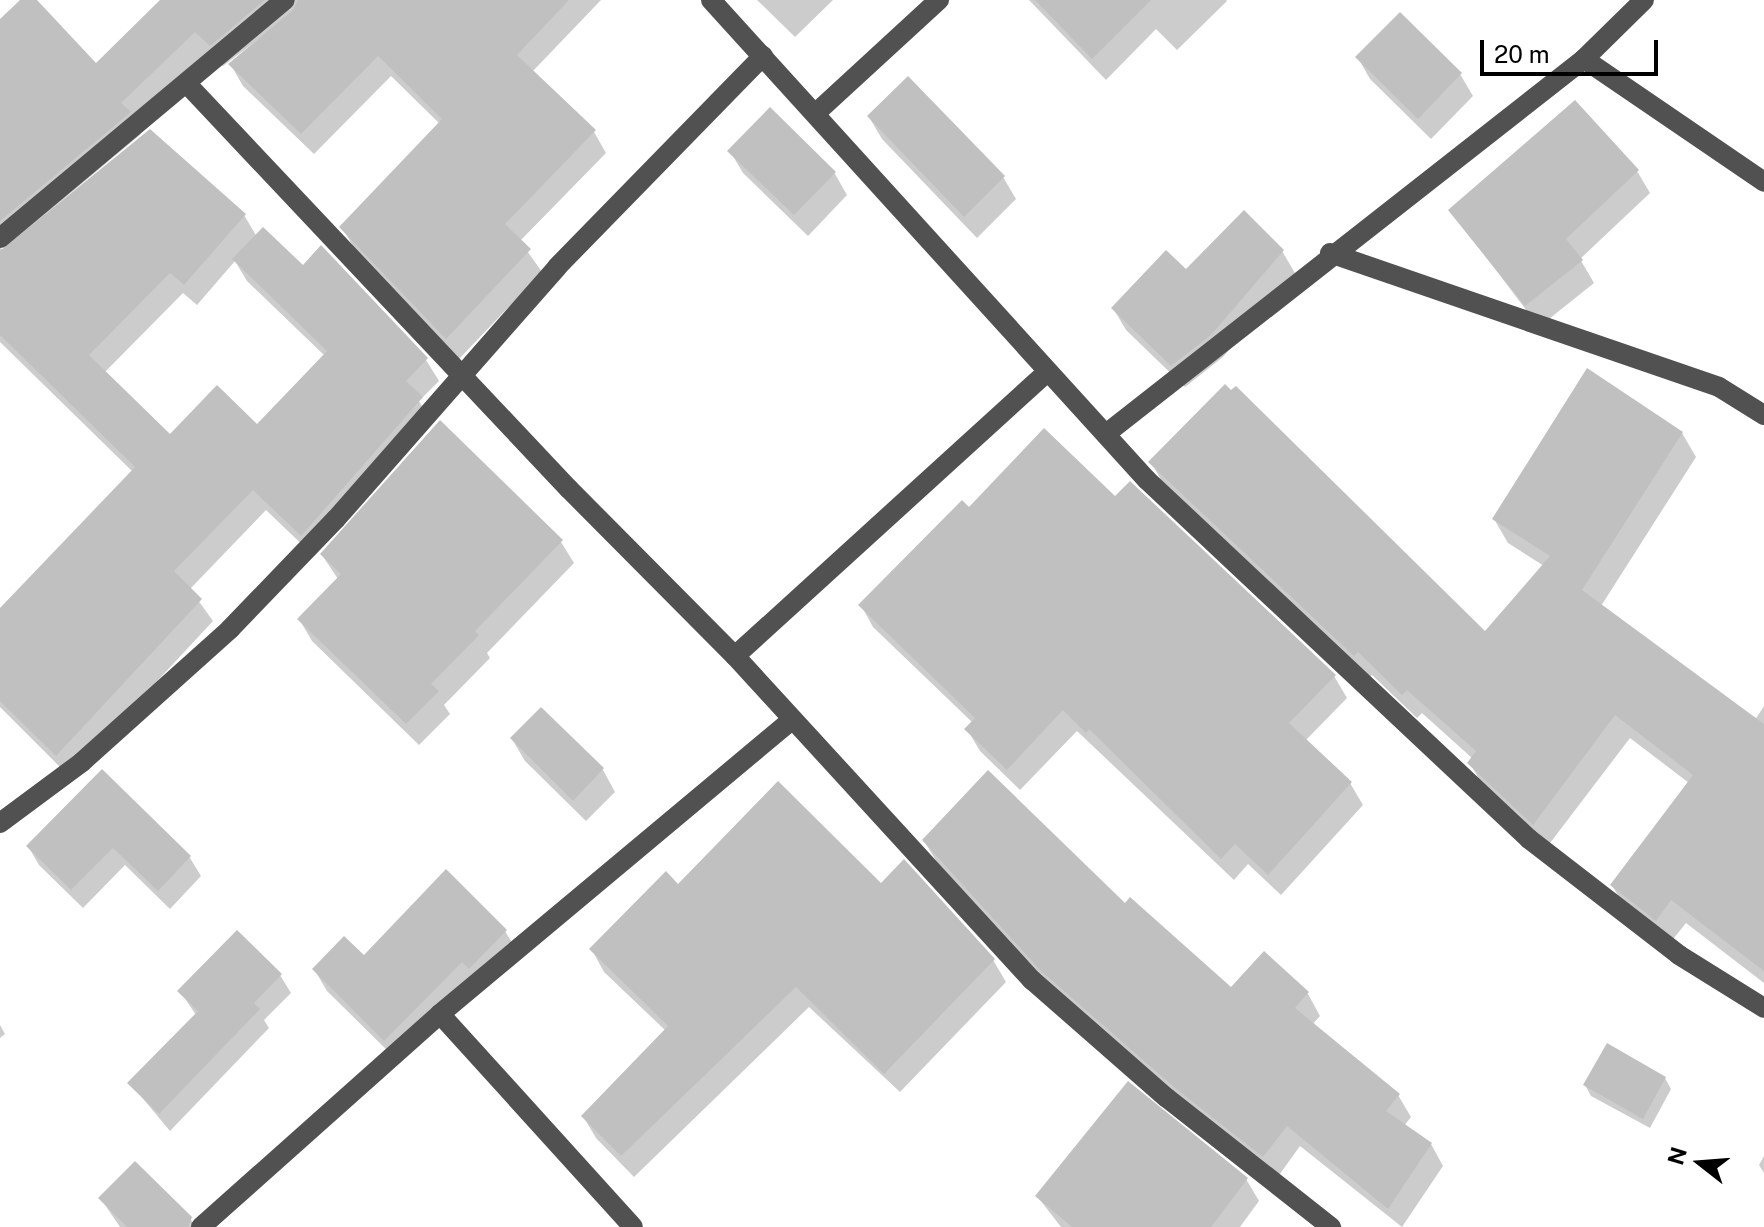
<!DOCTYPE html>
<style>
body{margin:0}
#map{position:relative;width:1764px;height:1227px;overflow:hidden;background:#fff;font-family:"Public Sans",sans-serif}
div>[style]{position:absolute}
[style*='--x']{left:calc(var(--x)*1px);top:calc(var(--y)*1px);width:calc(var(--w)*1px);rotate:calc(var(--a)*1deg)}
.shadow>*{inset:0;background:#0003}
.building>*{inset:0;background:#c0c0c0}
.minor>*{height:20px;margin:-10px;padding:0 10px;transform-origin:10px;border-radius:10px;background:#515151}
span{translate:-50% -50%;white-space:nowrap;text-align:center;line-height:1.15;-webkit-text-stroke:6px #fff;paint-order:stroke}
.north{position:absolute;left:1660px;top:1123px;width:80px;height:80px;-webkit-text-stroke:6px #fff;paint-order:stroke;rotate:287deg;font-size:22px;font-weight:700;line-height:32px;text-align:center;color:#000}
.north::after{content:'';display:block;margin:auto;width:28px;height:36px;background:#000;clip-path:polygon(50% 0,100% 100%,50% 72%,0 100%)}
.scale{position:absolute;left:1480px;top:40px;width:178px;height:36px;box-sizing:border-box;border:4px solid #000;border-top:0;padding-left:10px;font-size:24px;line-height:28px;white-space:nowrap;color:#000;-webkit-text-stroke:6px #fff;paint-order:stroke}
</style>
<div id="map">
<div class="shadow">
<div style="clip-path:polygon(evenodd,23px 0,34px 0,96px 66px,163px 0,601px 0,532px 72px,594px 132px,606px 153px,520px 241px,542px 272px,459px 359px,354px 248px,342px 227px,440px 124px,391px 76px,314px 154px,243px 86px,231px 65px,298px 9px,223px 66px,205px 54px,134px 123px,141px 134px,23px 233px,244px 215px,257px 237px,426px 360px,439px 381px,419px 401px,432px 424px,314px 556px,266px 510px,190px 589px,213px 621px,69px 776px,0 707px,0 610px,133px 472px,0 342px,0 248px,6px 250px,0 240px,0 22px,23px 0,235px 261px,247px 281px,325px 356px,257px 426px,170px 437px,104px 373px,183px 293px,197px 305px,235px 261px)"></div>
<div style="clip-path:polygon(757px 0,833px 0,795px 37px)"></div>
<div style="clip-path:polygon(1029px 0,1226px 0,1227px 1px,1177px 50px,1156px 29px,1106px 80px)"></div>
<div style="clip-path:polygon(1358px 58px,1460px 74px,1473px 96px,1431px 139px,1370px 79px)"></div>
<div style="clip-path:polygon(869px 117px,1003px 177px,1016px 199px,977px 238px,882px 139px)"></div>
<div style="clip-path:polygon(730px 151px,835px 174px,847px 195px,808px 236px,743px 173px)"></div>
<div style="clip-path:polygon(1637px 171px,1650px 193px,1580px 259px,1594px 283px,1539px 327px,1451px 211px)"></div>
<div style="clip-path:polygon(1282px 251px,1295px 273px,1223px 357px,1185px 387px,1126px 330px,1113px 308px,1186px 272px)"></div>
<div style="clip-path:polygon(1682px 433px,1696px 457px,1601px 606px,1755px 720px,1764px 706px,1764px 983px,1686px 923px,1670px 943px,1626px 910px,1612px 885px,1689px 783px,1630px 738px,1547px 847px,1484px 788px,1470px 763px,1473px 759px,1422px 713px,1417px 718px,1372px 675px,1368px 679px,1165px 487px,1151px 462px,1485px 634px,1544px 566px,1508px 543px,1494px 519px)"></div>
<div style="clip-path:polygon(1115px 499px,1334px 676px,1347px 698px,1305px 741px,1350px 783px,1363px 805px,1281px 895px,1248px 864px,1234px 880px,1077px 731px,1020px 790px,980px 751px,967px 729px,973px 723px,873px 627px,861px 605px,969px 510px)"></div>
<div style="clip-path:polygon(561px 542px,574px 563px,487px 653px,490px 658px,444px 705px,450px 714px,419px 745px,312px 641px,299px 619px,338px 579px,322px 555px)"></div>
<div style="clip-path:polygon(541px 710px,603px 770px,615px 792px,586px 821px,525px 761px,512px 739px)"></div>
<div style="clip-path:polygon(102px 771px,190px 858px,201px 876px,170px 909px,125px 865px,83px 908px,39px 865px,28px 846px)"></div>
<div style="clip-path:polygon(924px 841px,1125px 906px,1231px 990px,1264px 954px,1308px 994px,1320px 1016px,1312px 1025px,1398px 1095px,1411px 1117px,1404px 1126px,1431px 1144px,1443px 1166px,1402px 1227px,1300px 1146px,1277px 1178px,1056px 993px,937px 862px)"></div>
<div style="clip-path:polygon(881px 886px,993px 960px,1006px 982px,900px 1092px,809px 1007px,634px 1177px,596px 1138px,583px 1116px,666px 1031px,604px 972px,592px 950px,678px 887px)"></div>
<div style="clip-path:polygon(505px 931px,518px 953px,398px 1061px,327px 991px,314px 969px)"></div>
<div style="clip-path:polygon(280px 975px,291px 993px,264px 1020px,269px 1028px,170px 1131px,130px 1083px,196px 1015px,180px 991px)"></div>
<div style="clip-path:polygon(0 1025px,5px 1034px,0 1038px)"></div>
<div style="clip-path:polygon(1665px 1078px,1671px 1089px,1650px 1128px,1591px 1096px,1585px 1085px)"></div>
<div style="clip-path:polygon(1764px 1156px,1764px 1173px,1759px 1165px)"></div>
<div style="clip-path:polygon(1246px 1179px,1259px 1201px,1240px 1227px,1061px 1227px,1037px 1196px)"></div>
<div style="clip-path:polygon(101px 1199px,190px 1218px,195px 1227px,120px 1227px)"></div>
</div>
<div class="building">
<div style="clip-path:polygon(20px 0,37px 0,96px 63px,160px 0,265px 0,210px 46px,195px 32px,121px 103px,131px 112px,0 221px,0 19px)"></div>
<div style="clip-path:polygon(298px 0,569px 0,517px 55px,596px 130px,505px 224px,531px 249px,446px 339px,339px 227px,442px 119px,378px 56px,301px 134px,228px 64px,293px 10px)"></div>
<div style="clip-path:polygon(1035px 0,1151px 0,1092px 59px)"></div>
<div style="clip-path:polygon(1400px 12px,1462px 73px,1418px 119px,1355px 57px)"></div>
<div style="clip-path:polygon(908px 76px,1005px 176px,964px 217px,867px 116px)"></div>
<div style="clip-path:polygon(1575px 100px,1639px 170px,1566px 239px,1583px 260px,1525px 306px,1448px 210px)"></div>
<div style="clip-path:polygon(770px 107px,836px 172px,794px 215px,727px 151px)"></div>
<div style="clip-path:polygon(150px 129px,246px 214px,184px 285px,170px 273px,89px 355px,170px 434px,217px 385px,257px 424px,327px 351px,232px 259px,263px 227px,303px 265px,321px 245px,428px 358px,406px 381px,423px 397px,301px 536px,253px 490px,174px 571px,202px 599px,56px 756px,0 701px,0 608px,135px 467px,0 335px,0 251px)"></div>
<div style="clip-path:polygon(1244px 210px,1284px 250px,1211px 335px,1171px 366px,1111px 308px,1166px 250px,1186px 269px)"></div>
<div style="clip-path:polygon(1587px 368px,1683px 432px,1582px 590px,1764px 724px,1764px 971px,1671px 900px,1656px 921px,1610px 885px,1693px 775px,1615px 715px,1533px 825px,1467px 763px,1476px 751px,1407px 690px,1402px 695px,1358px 652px,1354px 656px,1148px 462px,1225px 384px,1231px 390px,1236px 386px,1485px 631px,1550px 556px,1492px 519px)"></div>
<div style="clip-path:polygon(440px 420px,563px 540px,475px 631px,479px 635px,431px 684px,439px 691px,406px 724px,297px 619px,341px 574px,320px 554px)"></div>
<div style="clip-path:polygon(1044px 428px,1115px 496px,1130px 481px,1336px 675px,1289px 723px,1352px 782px,1268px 875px,1235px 844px,1221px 859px,1089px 729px,1086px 733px,1063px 710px,1007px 770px,964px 729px,975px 718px,858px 605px,962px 500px,969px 507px)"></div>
<div style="clip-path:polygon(541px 707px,604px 768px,573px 801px,510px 738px)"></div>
<div style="clip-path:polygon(102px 769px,191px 856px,158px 891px,113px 848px,71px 890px,26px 846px)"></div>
<div style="clip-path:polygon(988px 770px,1125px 903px,1130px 897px,1231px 987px,1264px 951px,1309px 992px,1295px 1008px,1400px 1094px,1386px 1111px,1432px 1143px,1388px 1209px,1287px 1126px,1263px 1157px,1175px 1088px,1041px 971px,922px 840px)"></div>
<div style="clip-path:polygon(778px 781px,881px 883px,904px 859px,995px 959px,884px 1074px,796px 987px,621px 1156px,581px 1116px,668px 1026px,589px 949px,666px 871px,678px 884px)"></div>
<div style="clip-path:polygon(446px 869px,507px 930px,469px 969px,462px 962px,384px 1041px,312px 969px,344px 936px,364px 955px)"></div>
<div style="clip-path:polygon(237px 930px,282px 974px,254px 1003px,260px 1009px,159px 1114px,127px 1083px,198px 1011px,177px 991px)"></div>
<div style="clip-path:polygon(1607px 1043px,1666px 1077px,1643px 1119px,1583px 1085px)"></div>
<div style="clip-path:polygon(1128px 1081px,1248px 1178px,1211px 1227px,1072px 1227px,1035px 1196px)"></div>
<div style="clip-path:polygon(135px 1161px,192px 1217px,188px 1227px,127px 1227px,98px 1198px)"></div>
</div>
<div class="minor">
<div style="--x:711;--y:0;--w:648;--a:47.75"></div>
<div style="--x:1147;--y:480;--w:524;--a:43.22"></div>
<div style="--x:1529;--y:839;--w:190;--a:37.7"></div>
<div style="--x:1679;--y:955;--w:100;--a:31.9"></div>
<div style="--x:1584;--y:59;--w:84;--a:-44.5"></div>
<div style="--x:188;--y:85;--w:555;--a:46.68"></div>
<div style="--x:569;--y:489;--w:235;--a:45.2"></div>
<div style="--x:735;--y:656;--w:440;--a:47.5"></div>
<div style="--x:1032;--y:980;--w:179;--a:41.2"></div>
<div style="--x:1167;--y:1098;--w:209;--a:38.2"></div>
<div style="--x:817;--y:112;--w:166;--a:-42.6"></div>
<div style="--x:0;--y:238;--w:371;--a:-39.9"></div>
<div style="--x:1330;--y:253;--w:411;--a:19"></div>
<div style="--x:1719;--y:387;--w:53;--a:31.9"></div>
<div style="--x:1107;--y:433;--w:606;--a:-38.1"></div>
<div style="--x:1584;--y:59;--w:218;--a:34.3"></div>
<div style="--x:735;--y:656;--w:420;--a:-42.3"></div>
<div style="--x:0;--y:823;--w:102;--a:-36.6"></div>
<div style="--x:82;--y:762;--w:199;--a:-41.9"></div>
<div style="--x:230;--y:629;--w:153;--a:-46.1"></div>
<div style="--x:336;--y:519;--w:335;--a:-48.7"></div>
<div style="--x:557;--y:267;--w:295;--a:-45.7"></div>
<div style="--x:440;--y:1014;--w:287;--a:47.8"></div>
<div style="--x:201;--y:1227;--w:320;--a:-41.7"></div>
<div style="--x:440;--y:1014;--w:458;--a:-39.9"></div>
</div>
<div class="north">N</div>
<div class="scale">20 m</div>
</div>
